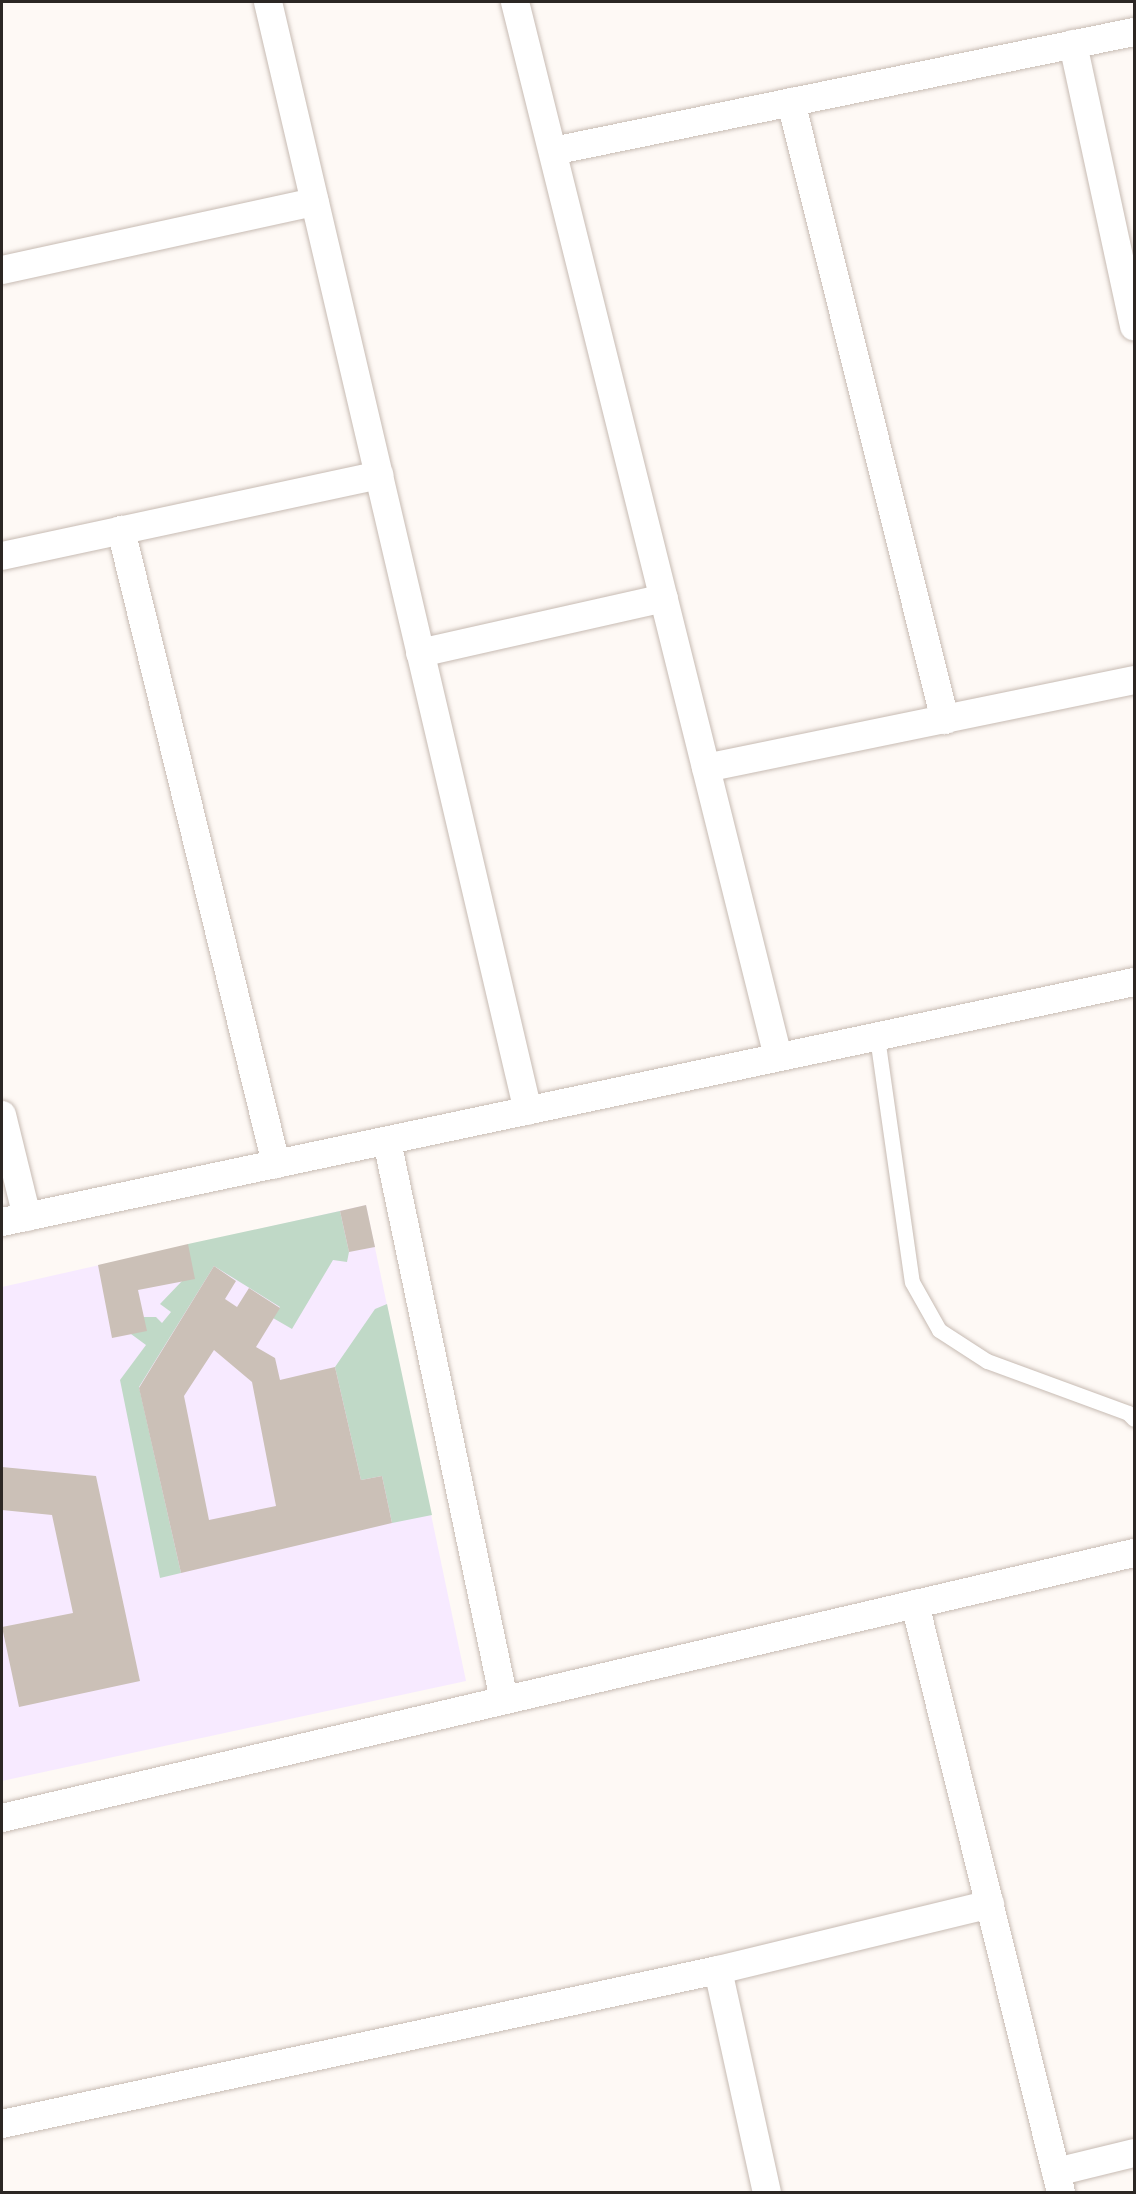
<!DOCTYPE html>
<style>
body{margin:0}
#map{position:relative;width:1136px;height:2194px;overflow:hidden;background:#fef9f5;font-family:Lato,sans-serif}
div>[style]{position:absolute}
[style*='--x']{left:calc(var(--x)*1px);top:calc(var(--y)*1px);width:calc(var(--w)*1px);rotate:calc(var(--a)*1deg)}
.education>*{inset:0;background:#f7eaff}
.green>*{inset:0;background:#c0d9c7}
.building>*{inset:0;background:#cbc0b7}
.roads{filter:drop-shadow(0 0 2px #c7bbb3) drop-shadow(0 0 2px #c7bbb3)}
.service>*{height:15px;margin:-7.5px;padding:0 7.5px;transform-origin:7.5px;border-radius:7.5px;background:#fff}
.minor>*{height:28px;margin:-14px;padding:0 14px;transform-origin:14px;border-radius:14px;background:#fff}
span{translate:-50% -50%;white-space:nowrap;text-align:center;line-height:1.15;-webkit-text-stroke:4.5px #fff;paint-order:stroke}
.frame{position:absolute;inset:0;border:3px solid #2c2724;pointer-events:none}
</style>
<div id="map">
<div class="education">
<div style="clip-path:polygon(366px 1205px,466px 1681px,2px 1781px,2px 1287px)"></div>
</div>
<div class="green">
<div style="clip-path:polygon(340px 1211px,349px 1252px,347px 1262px,333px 1260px,292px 1329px,273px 1318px,280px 1307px,214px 1266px,139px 1387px,181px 1573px,160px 1578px,120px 1380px,146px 1345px,131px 1334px,144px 1317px,156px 1317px,162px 1323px,171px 1312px,160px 1304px,182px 1281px,188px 1244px)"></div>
<div style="clip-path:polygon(387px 1304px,432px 1515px,392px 1523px,382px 1476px,361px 1480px,335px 1367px,375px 1309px)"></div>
</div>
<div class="building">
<div style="clip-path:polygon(366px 1205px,375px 1247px,349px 1252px,340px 1211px)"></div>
<div style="clip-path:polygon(188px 1244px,195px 1279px,138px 1290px,147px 1331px,112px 1338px,98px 1265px)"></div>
<div style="clip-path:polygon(evenodd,214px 1266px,236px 1281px,225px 1299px,237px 1307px,249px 1288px,280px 1308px,256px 1347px,275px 1358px,280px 1380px,335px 1367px,361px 1480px,382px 1476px,392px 1523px,181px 1573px,139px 1388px,214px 1266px,214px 1350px,252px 1382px,276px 1506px,209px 1520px,184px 1396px,214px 1350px)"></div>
<div style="clip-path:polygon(2px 1467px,96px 1476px,140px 1681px,19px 1707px,2px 1627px,73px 1613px,52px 1515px,2px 1510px)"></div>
</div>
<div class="roads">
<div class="service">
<div style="--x:877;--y:1037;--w:247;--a:81.9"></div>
<div style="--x:912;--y:1282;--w:55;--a:60.6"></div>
<div style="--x:939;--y:1330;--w:57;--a:32.9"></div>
<div style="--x:987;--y:1361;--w:150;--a:20.2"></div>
<div style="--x:1128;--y:1413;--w:8;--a:45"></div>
</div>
<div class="minor">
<div style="--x:268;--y:2;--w:1139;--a:76.81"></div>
<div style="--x:515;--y:2;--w:1087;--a:76"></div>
<div style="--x:1073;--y:44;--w:289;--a:77.8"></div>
<div style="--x:791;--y:102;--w:637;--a:76.01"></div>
<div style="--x:553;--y:151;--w:593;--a:-11.58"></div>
<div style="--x:2;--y:270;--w:320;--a:-12.3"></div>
<div style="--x:121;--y:530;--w:653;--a:76.26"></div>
<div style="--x:2;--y:556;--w:386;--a:-12.1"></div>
<div style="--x:420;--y:653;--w:250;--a:-12.7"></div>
<div style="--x:706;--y:768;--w:437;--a:-11.6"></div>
<div style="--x:2;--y:1115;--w:105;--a:76.2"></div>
<div style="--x:387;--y:1141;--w:571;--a:78.18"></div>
<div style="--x:2;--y:1222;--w:1157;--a:-11.97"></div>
<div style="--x:915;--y:1604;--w:606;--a:76.06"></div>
<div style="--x:2;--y:1818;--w:1163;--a:-13.18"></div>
<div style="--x:718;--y:1970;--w:227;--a:77.6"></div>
<div style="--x:2;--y:2124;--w:732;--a:-12.14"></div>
<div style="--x:718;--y:1970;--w:280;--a:-13.6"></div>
<div style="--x:1056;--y:2172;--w:80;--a:-13.7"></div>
</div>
</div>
<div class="frame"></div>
</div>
